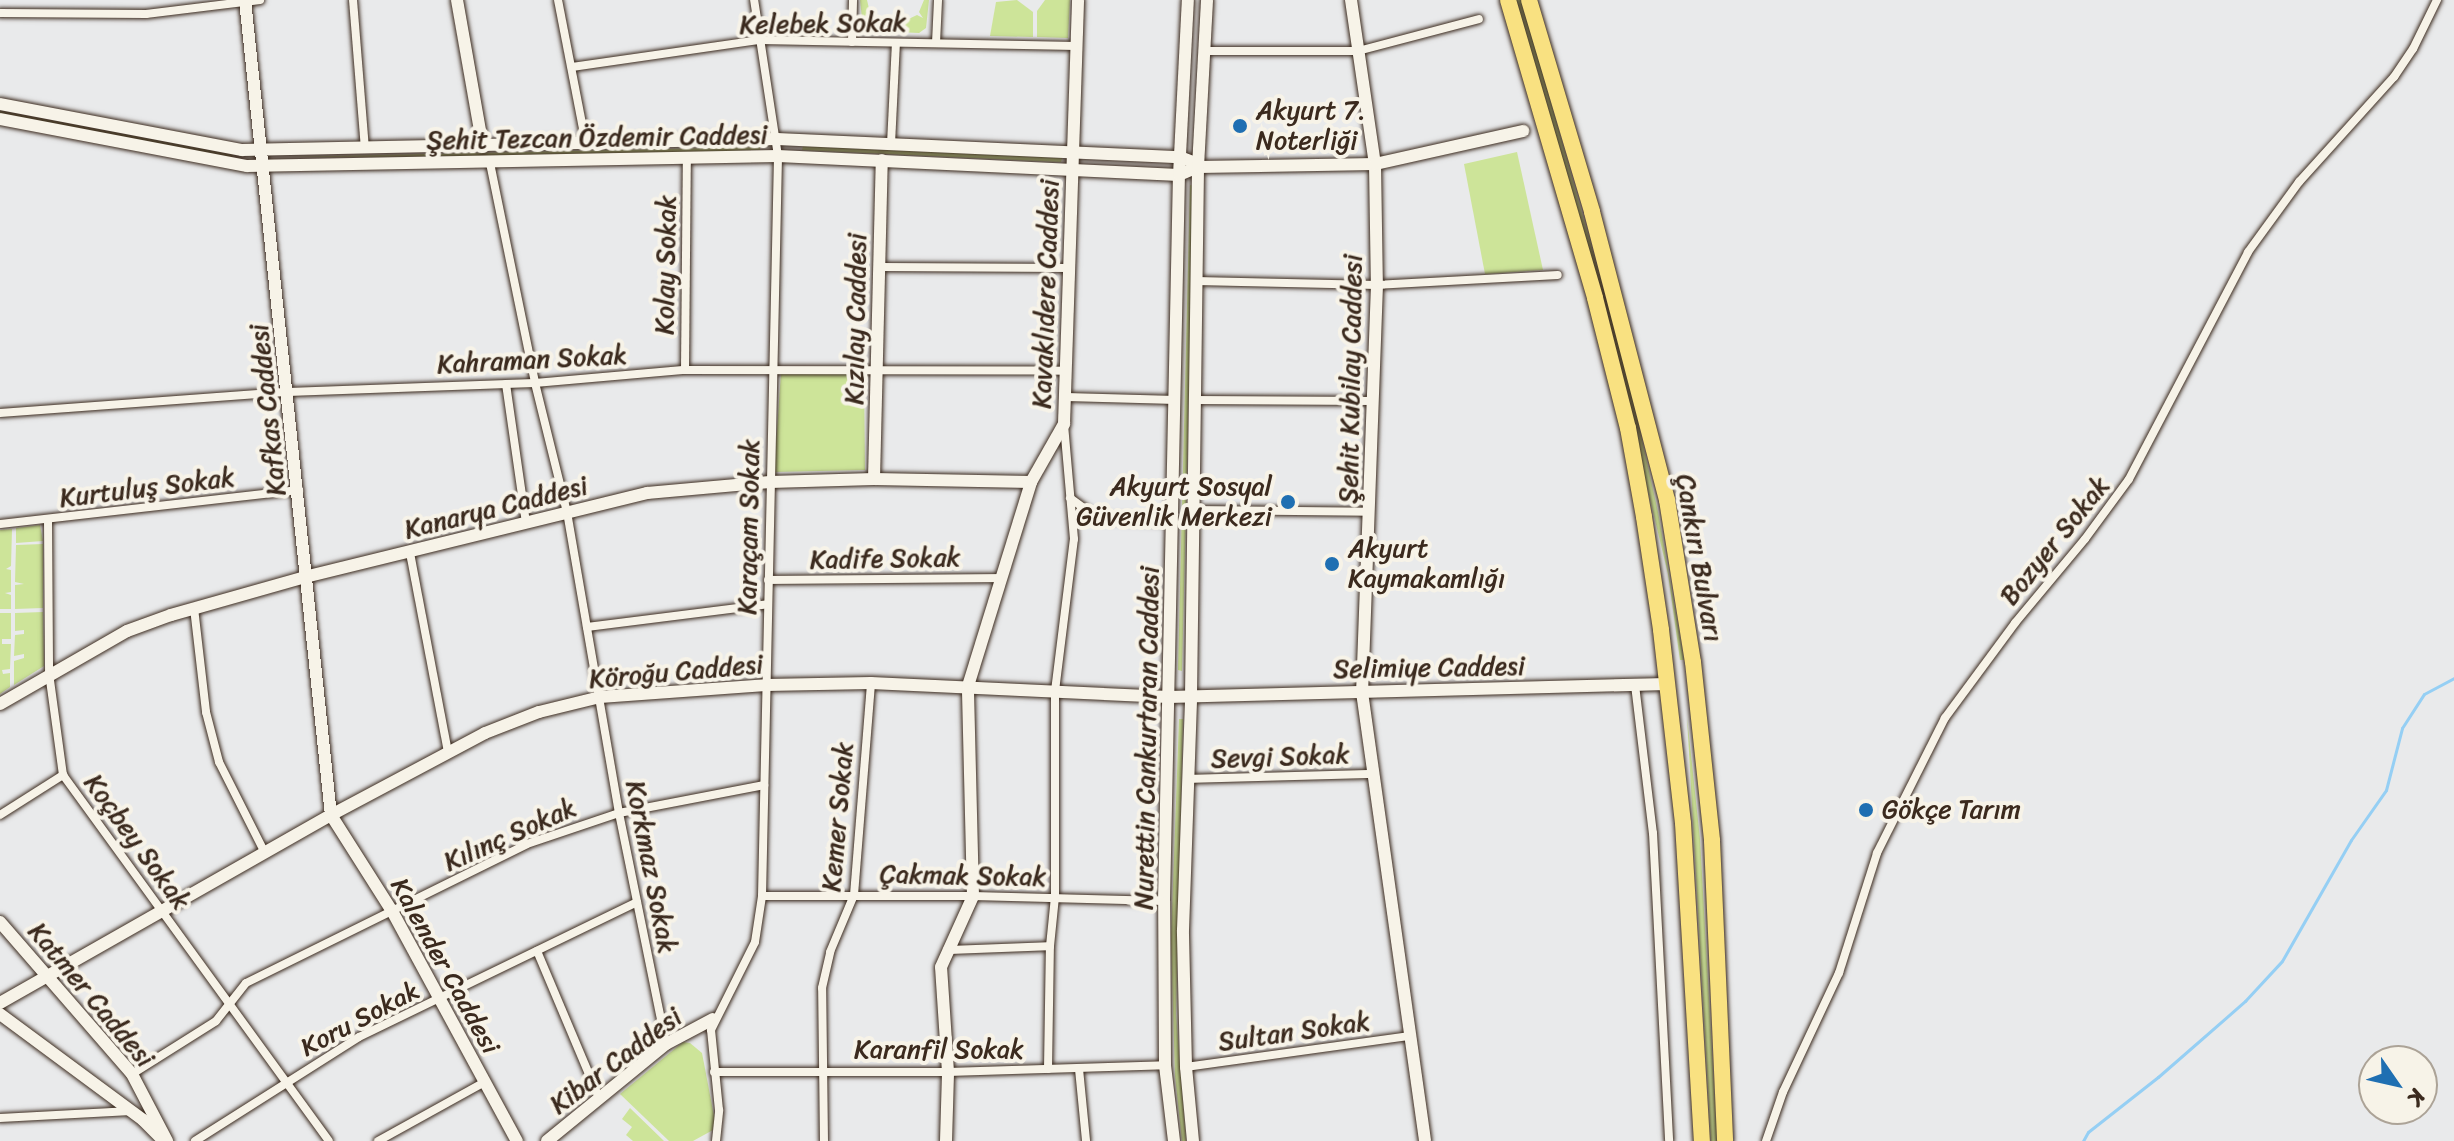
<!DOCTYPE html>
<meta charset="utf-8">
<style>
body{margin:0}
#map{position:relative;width:2454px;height:1141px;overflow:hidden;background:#e9eaeb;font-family:Sriracha,sans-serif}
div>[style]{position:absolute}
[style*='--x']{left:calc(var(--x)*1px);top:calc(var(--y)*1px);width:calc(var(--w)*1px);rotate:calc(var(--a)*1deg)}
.green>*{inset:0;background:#cde499}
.stream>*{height:3px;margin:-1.5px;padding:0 1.5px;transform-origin:1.5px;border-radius:1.5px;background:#95cff4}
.roads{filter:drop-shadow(0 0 2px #3b2a1e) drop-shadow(0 0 2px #3b2a1e)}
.street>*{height:8px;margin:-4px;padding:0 4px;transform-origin:4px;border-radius:4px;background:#f7f3e8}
.secondary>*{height:12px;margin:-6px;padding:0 6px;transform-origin:6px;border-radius:6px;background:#f7f3e8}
.highway>*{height:16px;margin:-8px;padding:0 8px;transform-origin:8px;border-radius:8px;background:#f9e181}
.dots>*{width:22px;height:22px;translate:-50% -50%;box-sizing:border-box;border:4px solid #f7f3e8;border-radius:50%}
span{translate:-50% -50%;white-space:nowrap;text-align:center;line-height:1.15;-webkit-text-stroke:8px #f7f3e8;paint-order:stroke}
.street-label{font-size:26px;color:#3b2a1e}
.poi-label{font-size:26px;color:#3b2a1e}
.left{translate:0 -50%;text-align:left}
.right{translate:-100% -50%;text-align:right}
.north{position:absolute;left:2358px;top:1045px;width:80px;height:80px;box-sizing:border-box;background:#f7f3e8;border:2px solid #aca397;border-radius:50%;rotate:124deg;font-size:22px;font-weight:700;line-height:32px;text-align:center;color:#3b2a1e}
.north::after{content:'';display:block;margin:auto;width:28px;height:36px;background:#1f6fb2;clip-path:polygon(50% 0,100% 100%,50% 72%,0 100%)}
</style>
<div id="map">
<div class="green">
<div style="clip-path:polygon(860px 0,867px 0,870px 13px,878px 20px,875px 25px,880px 21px,892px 24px,891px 32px,863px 28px)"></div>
<div style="clip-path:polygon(924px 0,929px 0,926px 28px,919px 33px,898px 32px,898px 24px,917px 15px,923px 18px,919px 12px)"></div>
<div style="clip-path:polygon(1017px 0,1033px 12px,1033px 37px,990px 36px,996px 2px)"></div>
<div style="clip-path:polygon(1045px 0,1070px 0,1068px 38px,1037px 37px,1037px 11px)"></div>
<div style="clip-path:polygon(1515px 0,1522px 0,1627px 373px,1658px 512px,1684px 660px,1680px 660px,1668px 574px,1641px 462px)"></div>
<div style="clip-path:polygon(0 111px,233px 155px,232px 158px,0 114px)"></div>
<div style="clip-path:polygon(803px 146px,1062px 158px,1061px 162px,802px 150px)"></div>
<div style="clip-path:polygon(760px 147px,760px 150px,588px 156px,287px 157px)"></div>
<div style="clip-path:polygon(1517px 152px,1543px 270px,1485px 274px,1464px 164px)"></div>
<div style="clip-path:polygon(1190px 185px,1194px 186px,1182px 671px,1178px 670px)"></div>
<div style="clip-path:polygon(781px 373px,864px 374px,865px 470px,774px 472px)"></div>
<div style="clip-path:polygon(40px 525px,43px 541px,16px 543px,16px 528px)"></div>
<div style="clip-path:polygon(12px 529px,11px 566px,6px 569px,11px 570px,11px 592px,5px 593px,11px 595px,11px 609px,0 609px,0 530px)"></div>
<div style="clip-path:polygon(43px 544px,43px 608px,15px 609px,15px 585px,24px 584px,15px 582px,16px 545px)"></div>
<div style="clip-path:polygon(43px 612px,44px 666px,14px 685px,14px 661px,24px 658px,24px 654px,14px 656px,15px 635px,24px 634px,24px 630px,15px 631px,15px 613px)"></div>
<div style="clip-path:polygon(0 613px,11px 613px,11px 639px,2px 639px,2px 644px,11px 644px,10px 669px,2px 670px,3px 674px,10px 673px,10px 687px,0 694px)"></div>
<div style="clip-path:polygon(1687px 717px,1700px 839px,1717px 1141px,1711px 1141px)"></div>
<div style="clip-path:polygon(1179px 719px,1183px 719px,1176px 1014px,1186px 1141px,1182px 1141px,1175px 1076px,1171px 940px)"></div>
<div style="clip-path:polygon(683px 1042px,690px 1043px,702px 1053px,715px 1121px,713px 1130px,693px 1141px,669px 1141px,620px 1094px)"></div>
<div style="clip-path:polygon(630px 1108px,664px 1141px,633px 1141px,626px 1135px,632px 1127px,622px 1119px)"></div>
</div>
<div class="stream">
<div style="--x:2083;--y:1141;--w:10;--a:-61"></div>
<div style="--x:2088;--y:1132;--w:89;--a:-38.2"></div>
<div style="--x:2158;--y:1077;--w:116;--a:-41.1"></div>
<div style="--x:2245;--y:1001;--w:54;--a:-47.2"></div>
<div style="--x:2282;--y:961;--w:139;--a:-60.3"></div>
<div style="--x:2351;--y:840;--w:61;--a:-55"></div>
<div style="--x:2386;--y:790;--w:64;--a:-75.5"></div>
<div style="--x:2402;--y:728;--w:40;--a:-57.1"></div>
<div style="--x:2424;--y:694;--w:34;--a:-28"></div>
</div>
<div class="roads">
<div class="street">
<div style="--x:353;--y:0;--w:149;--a:85.4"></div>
<div style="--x:558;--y:0;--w:147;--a:79"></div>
<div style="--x:0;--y:13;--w:146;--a:0.4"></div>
<div style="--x:146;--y:14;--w:115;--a:-7"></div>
<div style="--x:852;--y:42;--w:42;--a:-88.6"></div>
<div style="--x:936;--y:43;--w:43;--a:-87.3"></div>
<div style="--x:1204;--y:51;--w:154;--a:0"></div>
<div style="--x:1358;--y:51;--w:125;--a:-14.8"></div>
<div style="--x:572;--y:67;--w:190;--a:-8.2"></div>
<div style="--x:760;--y:40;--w:316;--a:1.1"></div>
<div style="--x:891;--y:144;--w:101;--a:-87.2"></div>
<div style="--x:490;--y:163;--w:225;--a:78.4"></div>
<div style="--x:535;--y:383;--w:133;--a:76.1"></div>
<div style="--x:567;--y:512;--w:305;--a:80.2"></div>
<div style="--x:619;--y:813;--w:236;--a:78.5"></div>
<div style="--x:879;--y:267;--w:191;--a:0.3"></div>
<div style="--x:1196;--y:281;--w:181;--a:1.3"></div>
<div style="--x:1377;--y:285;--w:181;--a:-3.2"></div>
<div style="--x:685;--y:370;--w:210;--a:-89.5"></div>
<div style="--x:506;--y:384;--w:140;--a:81.8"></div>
<div style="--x:1066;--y:397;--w:110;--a:1.6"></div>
<div style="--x:1194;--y:400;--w:179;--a:0.3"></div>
<div style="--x:0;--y:413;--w:289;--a:-4.2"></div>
<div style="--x:288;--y:392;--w:247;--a:-2.1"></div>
<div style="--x:535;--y:383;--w:151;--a:-5"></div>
<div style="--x:685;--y:370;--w:382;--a:0.1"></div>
<div style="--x:1070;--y:498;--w:34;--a:36"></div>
<div style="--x:1098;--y:518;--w:76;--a:3"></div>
<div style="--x:1193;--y:510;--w:177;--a:0.6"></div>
<div style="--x:48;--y:520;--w:153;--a:89.6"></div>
<div style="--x:49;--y:673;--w:103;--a:82.2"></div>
<div style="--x:63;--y:775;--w:452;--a:54"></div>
<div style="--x:0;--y:524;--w:301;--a:-6.5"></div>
<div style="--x:410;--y:553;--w:204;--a:79.2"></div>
<div style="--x:768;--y:580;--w:234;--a:-0.5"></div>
<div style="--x:194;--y:608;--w:105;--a:83.4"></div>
<div style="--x:206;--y:712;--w:52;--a:75.4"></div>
<div style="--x:219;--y:762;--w:102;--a:63.2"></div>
<div style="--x:587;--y:627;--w:182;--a:-7.2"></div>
<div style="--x:1635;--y:685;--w:149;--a:83.1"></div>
<div style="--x:1653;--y:833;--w:308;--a:87"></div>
<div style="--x:1189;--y:779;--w:184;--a:-1.6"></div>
<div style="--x:0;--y:815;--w:75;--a:-32.4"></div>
<div style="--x:762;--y:896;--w:211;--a:0"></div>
<div style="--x:973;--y:896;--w:191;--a:1.5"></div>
<div style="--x:947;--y:950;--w:103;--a:-2.2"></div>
<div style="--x:537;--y:951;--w:160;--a:67.1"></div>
<div style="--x:1186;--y:1067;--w:224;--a:-7.9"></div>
<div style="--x:1048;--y:1069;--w:123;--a:-89.1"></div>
<div style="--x:1050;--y:946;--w:49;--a:-84.2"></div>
<div style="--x:1055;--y:897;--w:206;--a:-90"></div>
<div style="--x:1055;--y:691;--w:153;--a:-82.9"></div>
<div style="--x:1074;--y:539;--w:114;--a:-95"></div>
<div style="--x:1079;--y:1069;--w:72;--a:84.4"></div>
<div style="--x:714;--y:1072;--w:234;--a:0"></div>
<div style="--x:948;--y:1072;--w:217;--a:-1.8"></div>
<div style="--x:132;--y:1074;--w:99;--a:-32.2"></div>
<div style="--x:216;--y:1021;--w:48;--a:-51.7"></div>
<div style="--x:246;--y:983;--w:313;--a:-26.3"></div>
<div style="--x:527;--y:844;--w:97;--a:-18.6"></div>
<div style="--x:619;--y:813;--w:148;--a:-10.9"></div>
<div style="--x:0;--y:1118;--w:131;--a:-3.1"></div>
<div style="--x:195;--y:1141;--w:194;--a:-32.4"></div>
<div style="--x:359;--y:1037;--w:309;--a:-25.9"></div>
<div style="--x:378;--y:1141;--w:122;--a:-28.9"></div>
<div style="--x:716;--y:1141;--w:31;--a:-84"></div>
<div style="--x:719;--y:1110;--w:80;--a:-95.7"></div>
<div style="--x:711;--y:1030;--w:98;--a:-63.4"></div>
<div style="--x:755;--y:942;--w:47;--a:-81.3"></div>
<div style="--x:762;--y:896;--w:740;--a:-88.76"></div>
<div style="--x:778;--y:156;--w:158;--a:-98.7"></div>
<div style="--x:824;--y:1141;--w:153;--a:-90.7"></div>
<div style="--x:822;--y:988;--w:37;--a:-77"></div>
<div style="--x:830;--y:952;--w:62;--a:-67.2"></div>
<div style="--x:854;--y:895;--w:213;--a:-85.4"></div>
<div style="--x:1766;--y:1141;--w:52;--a:-70.9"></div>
<div style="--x:1783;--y:1092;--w:132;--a:-64.8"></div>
<div style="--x:1839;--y:973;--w:126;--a:-72.4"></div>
<div style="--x:1877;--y:853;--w:151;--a:-63.3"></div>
<div style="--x:1945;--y:718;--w:118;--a:-53.6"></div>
<div style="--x:2015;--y:623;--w:109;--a:-50.2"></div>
<div style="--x:2085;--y:539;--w:74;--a:-53.7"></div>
<div style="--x:2129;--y:479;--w:256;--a:-62.3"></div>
<div style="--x:2248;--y:252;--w:87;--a:-53.9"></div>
<div style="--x:2299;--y:182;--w:142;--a:-47.9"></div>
<div style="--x:2394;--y:77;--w:34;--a:-56"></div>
<div style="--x:2413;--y:49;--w:55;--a:-63.9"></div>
</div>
<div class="secondary">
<div style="--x:245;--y:0;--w:820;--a:83.98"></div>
<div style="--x:331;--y:815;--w:114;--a:57.6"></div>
<div style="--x:392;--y:911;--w:262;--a:61.5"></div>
<div style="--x:457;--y:0;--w:149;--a:80"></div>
<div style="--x:1351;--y:0;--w:166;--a:81.7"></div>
<div style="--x:1375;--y:164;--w:121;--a:89.1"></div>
<div style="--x:1377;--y:285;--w:407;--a:92.1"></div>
<div style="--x:1362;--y:692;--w:453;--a:82"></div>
<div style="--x:0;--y:104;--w:246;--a:10.8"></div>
<div style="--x:242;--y:150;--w:535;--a:-1.18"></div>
<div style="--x:777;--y:139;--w:403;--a:2.6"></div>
<div style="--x:1180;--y:157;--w:19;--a:21"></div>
<div style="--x:0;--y:119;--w:251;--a:10.8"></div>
<div style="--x:247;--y:166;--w:531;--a:-1.08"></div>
<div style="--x:778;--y:156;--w:401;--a:2.7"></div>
<div style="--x:1179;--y:175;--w:21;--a:-23"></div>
<div style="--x:1198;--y:167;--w:177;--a:-1"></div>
<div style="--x:1375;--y:164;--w:152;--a:-12.6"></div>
<div style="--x:874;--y:479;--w:319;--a:-88.6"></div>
<div style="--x:0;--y:704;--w:146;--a:-29.9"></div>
<div style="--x:127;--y:631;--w:47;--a:-20"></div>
<div style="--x:171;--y:615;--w:139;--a:-15.8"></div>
<div style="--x:305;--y:577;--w:352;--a:-13.8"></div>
<div style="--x:647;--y:493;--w:123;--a:-5.1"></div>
<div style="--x:770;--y:482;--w:104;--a:-1.7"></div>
<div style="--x:874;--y:479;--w:157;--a:1.1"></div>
<div style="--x:0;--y:922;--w:201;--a:49"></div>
<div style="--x:132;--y:1074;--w:76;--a:62.4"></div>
<div style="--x:0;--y:1003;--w:381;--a:-29.6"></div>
<div style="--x:331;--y:815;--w:174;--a:-28"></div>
<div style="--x:485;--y:733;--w:58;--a:-21.3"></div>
<div style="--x:539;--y:712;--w:63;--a:-13.8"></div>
<div style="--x:600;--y:697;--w:166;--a:-4.1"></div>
<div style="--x:766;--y:685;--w:105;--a:-1.1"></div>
<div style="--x:871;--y:683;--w:298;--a:2.7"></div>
<div style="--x:1169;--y:697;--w:498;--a:-1.5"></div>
<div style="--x:0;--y:1014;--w:178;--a:36.5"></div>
<div style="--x:143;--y:1120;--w:25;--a:45"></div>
<div style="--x:547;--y:1141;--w:154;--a:-39.2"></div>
<div style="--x:666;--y:1044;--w:53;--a:-28"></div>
<div style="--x:946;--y:1141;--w:69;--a:-88.3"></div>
<div style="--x:948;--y:1072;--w:105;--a:-93.8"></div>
<div style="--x:941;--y:967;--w:78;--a:-65.7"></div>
<div style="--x:973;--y:896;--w:210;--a:-91.4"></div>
<div style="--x:968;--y:686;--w:214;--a:-72.8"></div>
<div style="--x:1031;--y:482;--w:67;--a:-60.4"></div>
<div style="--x:1064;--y:424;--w:424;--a:-88.1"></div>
<div style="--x:1174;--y:1141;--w:77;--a:-96.8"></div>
<div style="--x:1165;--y:1065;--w:164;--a:-90.3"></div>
<div style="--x:1164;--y:901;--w:726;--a:-88.82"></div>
<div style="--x:1179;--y:175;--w:175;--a:-87.1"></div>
<div style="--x:1193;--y:1141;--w:74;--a:-95.4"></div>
<div style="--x:1186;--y:1067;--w:137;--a:-91.3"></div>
<div style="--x:1183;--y:930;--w:234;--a:-88"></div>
<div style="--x:1191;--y:696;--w:529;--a:-89.24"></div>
<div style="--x:1198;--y:167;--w:167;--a:-86.9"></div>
</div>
<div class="highway">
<div style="--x:1508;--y:0;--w:310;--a:73.7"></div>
<div style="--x:1595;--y:298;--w:134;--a:75.8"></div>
<div style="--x:1628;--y:428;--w:90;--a:79.8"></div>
<div style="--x:1644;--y:517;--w:114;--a:81.4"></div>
<div style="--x:1661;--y:630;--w:194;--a:83.5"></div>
<div style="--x:1683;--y:823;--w:319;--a:86.6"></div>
<div style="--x:1529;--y:0;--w:221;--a:73.4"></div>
<div style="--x:1592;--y:212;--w:298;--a:75.4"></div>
<div style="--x:1667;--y:500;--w:164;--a:80.9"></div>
<div style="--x:1693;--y:662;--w:180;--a:83.9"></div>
<div style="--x:1712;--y:841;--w:300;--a:87.5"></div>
</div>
</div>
<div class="dots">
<div style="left:1240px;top:126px;background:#1f6fb2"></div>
<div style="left:1288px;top:502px;background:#1f6fb2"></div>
<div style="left:1332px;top:564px;background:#1f6fb2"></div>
<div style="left:1866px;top:810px;background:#1f6fb2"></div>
</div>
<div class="street-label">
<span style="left:823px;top:24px;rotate:-1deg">Kelebek Sokak</span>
<span style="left:597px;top:138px;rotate:-1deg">Şehit Tezcan Özdemir Caddesi</span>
<span style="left:666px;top:265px;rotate:-89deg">Kolay Sokak</span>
<span style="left:1046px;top:294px;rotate:-88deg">Kavaklıdere Caddesi</span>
<span style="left:856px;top:319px;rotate:-89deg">Kızılay Caddesi</span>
<span style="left:532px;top:360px;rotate:-3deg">Kahraman Sokak</span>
<span style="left:1351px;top:379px;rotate:-89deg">Şehit Kubilay Caddesi</span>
<span style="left:268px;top:410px;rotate:-96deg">Kafkas Caddesi</span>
<span style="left:147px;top:488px;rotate:-7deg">Kurtuluş Sokak</span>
<span style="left:496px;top:508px;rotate:-14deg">Kanarya Caddesi</span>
<span style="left:749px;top:527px;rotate:-89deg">Karaçam Sokak</span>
<span style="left:2055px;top:541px;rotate:-51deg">Bozyer Sokak</span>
<span style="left:1699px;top:558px;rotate:80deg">Çankırı Bulvarı</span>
<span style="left:885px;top:559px;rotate:-1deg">Kadife Sokak</span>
<span style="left:1429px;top:668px;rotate:-1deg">Selimiye Caddesi</span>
<span style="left:676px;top:672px;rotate:-5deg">Köroğu Caddesi</span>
<span style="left:1147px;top:738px;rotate:-89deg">Nurettin Cankurtaran Caddesi</span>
<span style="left:1280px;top:757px;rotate:-2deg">Sevgi Sokak</span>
<span style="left:838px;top:817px;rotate:-85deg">Kemer Sokak</span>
<span style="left:510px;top:835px;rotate:-24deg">Kılınç Sokak</span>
<span style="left:137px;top:842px;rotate:54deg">Koçbey Sokak</span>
<span style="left:651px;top:867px;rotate:79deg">Korkmaz Sokak</span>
<span style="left:963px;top:876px;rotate:1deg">Çakmak Sokak</span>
<span style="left:445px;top:966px;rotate:61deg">Kalender Caddesi</span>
<span style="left:91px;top:995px;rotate:50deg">Katmer Caddesi</span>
<span style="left:360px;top:1019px;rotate:-28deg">Koru Sokak</span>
<span style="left:1294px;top:1032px;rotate:-8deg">Sultan Sokak</span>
<span style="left:939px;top:1050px">Karanfil Sokak</span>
<span style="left:616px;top:1061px;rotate:-37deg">Kibar Caddesi</span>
</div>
<div class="poi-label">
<span class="left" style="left:1256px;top:126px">Akyurt 7.<br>Noterliği</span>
<span class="right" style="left:1272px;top:502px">Akyurt Sosyal<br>Güvenlik Merkezi</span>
<span class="left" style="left:1348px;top:564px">Akyurt<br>Kaymakamlığı</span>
<span class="left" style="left:1882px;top:810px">Gökçe Tarım</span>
</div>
<div class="north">K</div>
</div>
